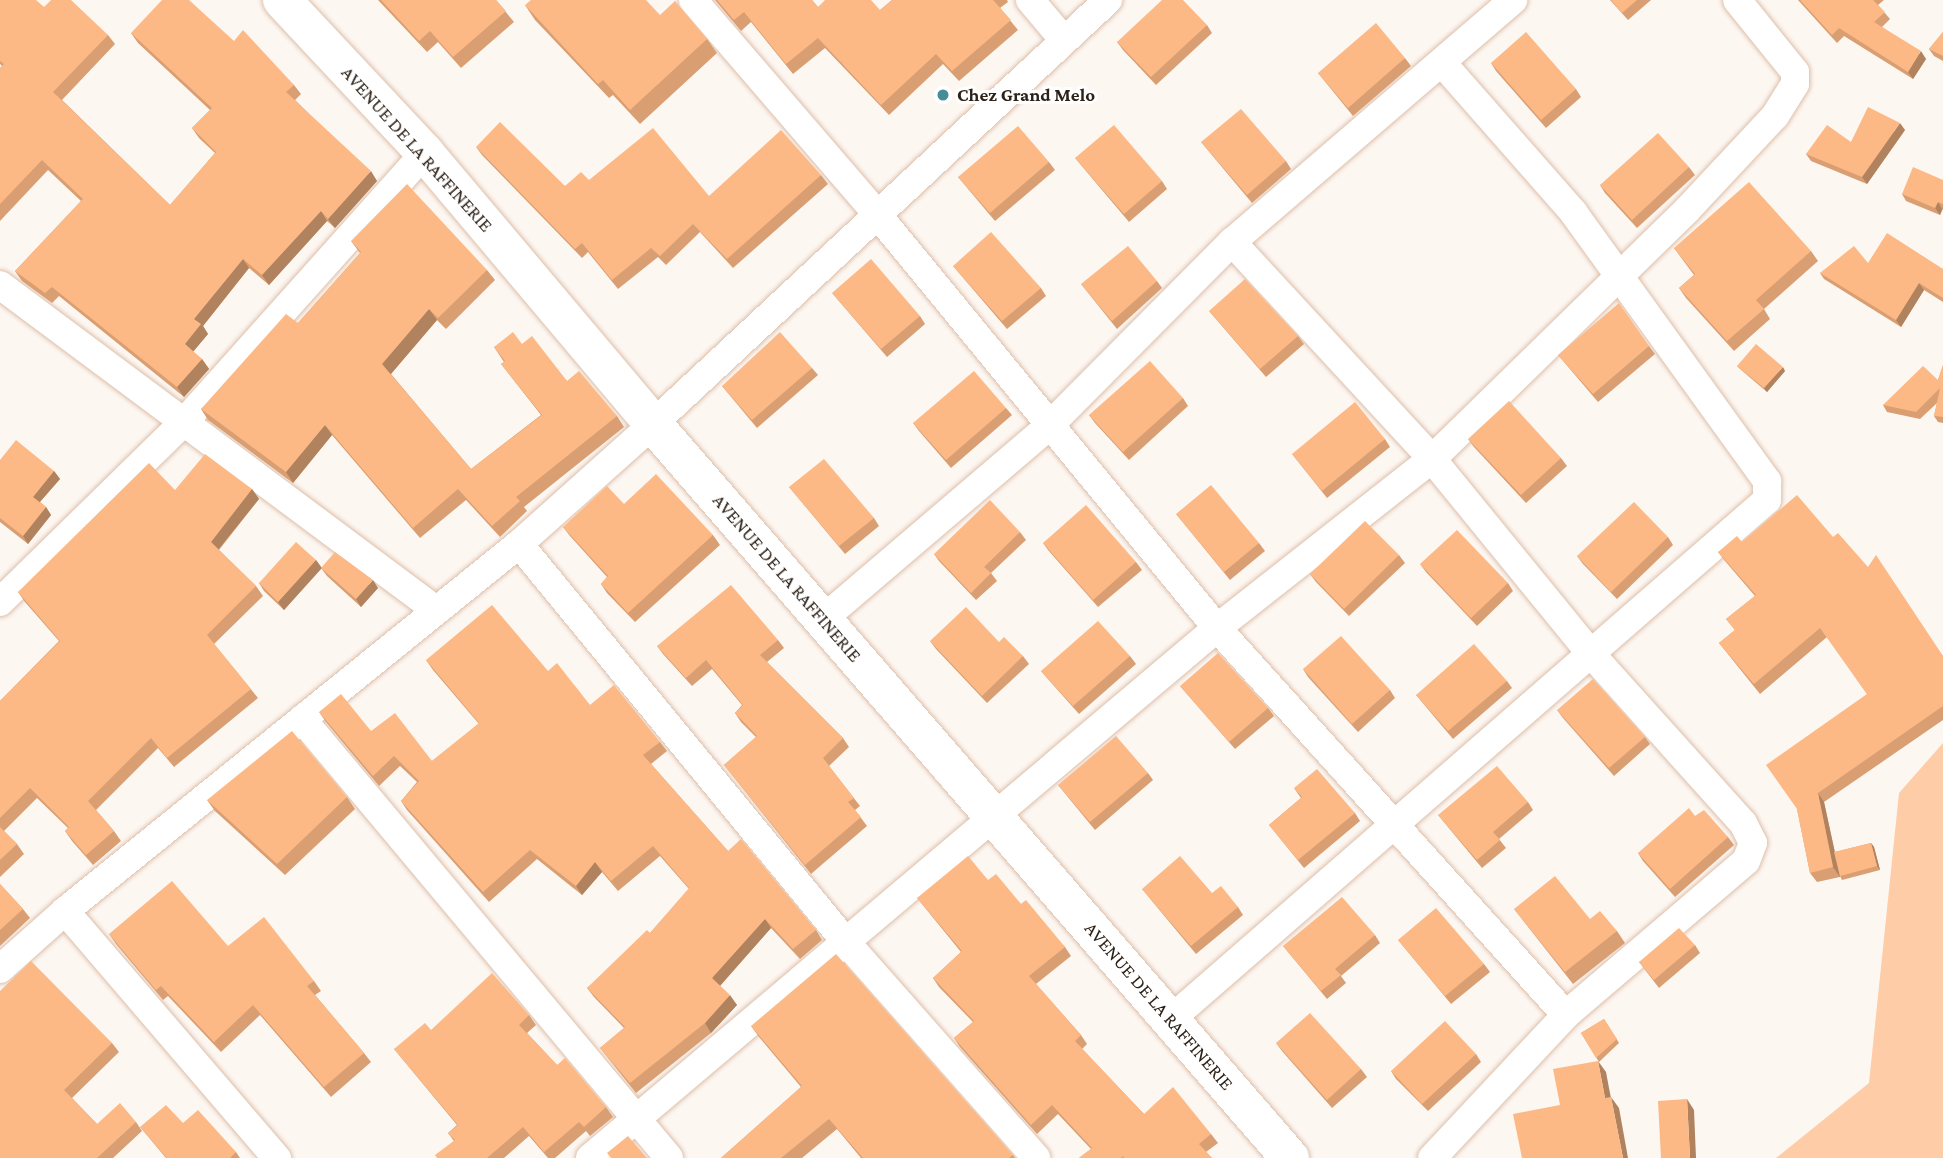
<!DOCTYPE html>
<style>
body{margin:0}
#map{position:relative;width:1943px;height:1158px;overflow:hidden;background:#fdf7f2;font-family:"Crimson Pro",serif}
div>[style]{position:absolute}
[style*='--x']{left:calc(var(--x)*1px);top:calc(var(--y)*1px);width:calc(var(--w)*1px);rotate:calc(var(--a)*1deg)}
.green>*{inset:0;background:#fecca7}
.roads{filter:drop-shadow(0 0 2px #ddbfa9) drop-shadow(0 0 2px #ddbfa9)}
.street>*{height:28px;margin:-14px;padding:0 14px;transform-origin:14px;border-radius:14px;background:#fff}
.secondary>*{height:38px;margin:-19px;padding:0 19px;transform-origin:19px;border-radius:19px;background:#fff}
.wall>*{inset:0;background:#d99f73}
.shaded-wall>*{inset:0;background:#b0825e}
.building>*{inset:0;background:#fcb986}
.dots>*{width:19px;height:19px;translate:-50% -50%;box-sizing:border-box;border:4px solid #fff;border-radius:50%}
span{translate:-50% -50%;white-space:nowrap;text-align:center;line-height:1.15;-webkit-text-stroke:6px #fff;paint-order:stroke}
.poi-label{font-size:19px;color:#2d2219;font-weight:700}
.left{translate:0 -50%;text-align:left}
.street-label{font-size:19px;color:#2d2219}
</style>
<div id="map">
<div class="green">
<div style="clip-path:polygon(1943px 743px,1943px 1158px,1776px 1158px,1869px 1083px,1899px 793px)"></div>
</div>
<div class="roads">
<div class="street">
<div style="--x:693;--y:0;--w:281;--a:49.3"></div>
<div style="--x:876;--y:213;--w:537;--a:50.59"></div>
<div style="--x:1217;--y:628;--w:521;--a:47.96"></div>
<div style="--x:1566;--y:1015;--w:196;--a:133.1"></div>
<div style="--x:1030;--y:0;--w:51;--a:49.8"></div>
<div style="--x:1232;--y:242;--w:295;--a:47.3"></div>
<div style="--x:1432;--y:459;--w:253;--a:50.8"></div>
<div style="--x:1592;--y:655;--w:226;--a:48.1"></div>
<div style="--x:1743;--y:823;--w:22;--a:63"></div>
<div style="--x:1753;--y:843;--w:19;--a:111"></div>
<div style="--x:1746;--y:861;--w:237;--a:139.5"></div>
<div style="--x:0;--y:285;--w:544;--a:36.7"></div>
<div style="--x:519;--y:544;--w:514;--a:50.61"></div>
<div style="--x:845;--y:941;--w:289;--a:48.6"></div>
<div style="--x:0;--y:602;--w:259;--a:-44.4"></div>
<div style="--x:185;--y:421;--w:360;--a:-48.2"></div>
<div style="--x:823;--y:619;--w:297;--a:-40.5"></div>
<div style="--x:1049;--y:426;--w:260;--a:-45.2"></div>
<div style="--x:1232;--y:242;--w:371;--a:-40.7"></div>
<div style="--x:302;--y:719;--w:572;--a:50.1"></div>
<div style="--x:65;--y:911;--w:326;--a:49.4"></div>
<div style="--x:0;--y:969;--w:87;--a:-41.7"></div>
<div style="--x:65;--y:911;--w:584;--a:-38.95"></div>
<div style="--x:519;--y:544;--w:180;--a:-41.8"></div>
<div style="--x:653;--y:424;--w:622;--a:-42.98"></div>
<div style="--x:1171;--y:1019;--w:790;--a:-41.05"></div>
<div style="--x:1767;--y:500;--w:19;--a:-90"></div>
<div style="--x:1767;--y:481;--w:330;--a:-125.8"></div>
<div style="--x:1574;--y:213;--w:200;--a:-131.3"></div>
<div style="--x:590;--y:1158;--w:821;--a:-40.21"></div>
<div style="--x:1217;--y:628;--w:273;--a:-38.2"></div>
<div style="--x:1432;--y:459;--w:356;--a:-44.3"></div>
<div style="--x:1687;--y:210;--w:129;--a:-46.9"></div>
<div style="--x:1775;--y:116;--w:38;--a:-58"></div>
<div style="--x:1795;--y:84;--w:12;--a:-90"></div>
<div style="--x:1795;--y:72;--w:92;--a:-128.9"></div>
</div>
<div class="secondary">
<div style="--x:282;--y:0;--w:209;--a:46.9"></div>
<div style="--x:425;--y:153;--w:354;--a:49.9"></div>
<div style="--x:653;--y:424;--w:972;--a:49.05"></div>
</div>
</div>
<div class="wall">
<div style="clip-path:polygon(0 0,44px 7px,108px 35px,115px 44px,62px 100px,170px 205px,215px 153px,199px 138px,192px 128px,210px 110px,138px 43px,131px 33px,234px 41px,294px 85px,301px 94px,295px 100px,377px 181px,335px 228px,327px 221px,269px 285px,249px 268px,203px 326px,208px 334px,193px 352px,202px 359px,209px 369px,184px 397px,59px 296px,52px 303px,22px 281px,15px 271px,81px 201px,48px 170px,0 221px,0 68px,2px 66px,0 64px)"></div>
<div style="clip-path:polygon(378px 0,496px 0,514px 22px,461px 68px,438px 42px,427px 52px)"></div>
<div style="clip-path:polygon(715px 0,812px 0,818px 7px,880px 10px,892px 0,1007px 0,1008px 2px,1000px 8px,1018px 30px,959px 81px,943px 64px,889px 115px,825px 48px,793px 74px,751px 22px,741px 31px)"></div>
<div style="clip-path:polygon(1610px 0,1651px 0,1628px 20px)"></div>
<div style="clip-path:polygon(1798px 0,1884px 0,1878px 5px,1890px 19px,1882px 27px,1926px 59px,1913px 79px,1844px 36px,1837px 43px)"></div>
<div style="clip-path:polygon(525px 5px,660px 15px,707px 39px,717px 53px,640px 124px,613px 95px,609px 98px,535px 20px)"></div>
<div style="clip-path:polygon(1207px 25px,1212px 33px,1156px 85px,1123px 50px,1117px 42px)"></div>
<div style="clip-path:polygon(1943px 32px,1943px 61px,1934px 56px,1929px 49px)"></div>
<div style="clip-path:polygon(1405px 58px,1411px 66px,1353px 116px,1318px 73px)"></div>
<div style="clip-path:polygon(1491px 63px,1576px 89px,1581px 97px,1546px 128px,1496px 71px)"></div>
<div style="clip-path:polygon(1905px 130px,1867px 184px,1811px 161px,1806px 154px,1851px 142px)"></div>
<div style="clip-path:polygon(1201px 142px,1286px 161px,1291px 169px,1252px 203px)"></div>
<div style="clip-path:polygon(476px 147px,565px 186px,589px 180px,709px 196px,821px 175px,828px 184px,733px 268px,700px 232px,666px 265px,658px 257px,618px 289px,588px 252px,582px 258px,482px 155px)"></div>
<div style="clip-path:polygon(1075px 158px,1162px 181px,1167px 189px,1129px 222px)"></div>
<div style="clip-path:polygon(1049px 162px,1055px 170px,995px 221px,958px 177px)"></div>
<div style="clip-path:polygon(1689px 167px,1695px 175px,1637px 228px,1605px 193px,1600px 185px)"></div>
<div style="clip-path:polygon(1943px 180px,1943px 209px,1940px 215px,1906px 201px,1902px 194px)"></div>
<div style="clip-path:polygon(351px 241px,487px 270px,495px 280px,446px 329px,437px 320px,391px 374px,471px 469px,541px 415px,501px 364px,504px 362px,494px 347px,522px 344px,567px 381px,617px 416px,624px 427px,524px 507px,527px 511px,500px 537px,466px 500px,420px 538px,332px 435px,293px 483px,208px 420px,201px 409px,298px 323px,360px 253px)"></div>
<div style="clip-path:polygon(1674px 248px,1811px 251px,1818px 261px,1764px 309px,1770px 319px,1734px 351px,1686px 298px,1679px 288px,1694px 275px)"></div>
<div style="clip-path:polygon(1868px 263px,1943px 269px,1943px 302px,1924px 290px,1901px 327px,1824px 279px,1820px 273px)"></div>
<div style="clip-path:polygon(953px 266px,1041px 288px,1046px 296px,1007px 329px)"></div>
<div style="clip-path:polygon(1157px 281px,1162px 288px,1117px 329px,1081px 284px)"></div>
<div style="clip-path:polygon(832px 293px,920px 316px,925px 324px,887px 357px)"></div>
<div style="clip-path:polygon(1209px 311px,1298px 336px,1304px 344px,1266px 377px,1215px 318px)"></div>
<div style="clip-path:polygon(1649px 346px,1655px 354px,1598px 402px,1558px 355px)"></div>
<div style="clip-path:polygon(1943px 365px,1943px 423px,1938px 422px,1934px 416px,1937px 403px,1920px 419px,1887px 412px,1883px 405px,1938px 380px)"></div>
<div style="clip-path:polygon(1737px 366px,1785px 371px,1767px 392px,1740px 369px)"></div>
<div style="clip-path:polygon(812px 368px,818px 375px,757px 428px,722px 386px)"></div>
<div style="clip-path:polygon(1183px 398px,1188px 406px,1129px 460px,1095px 423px,1089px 415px)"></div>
<div style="clip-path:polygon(1006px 408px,1012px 415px,951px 468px,919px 431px,913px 423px)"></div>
<div style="clip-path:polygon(1385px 439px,1390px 447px,1327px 498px,1292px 454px)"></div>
<div style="clip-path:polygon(1468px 439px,1561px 458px,1567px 466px,1526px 503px,1474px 447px)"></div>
<div style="clip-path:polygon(0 460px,54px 471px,60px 479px,40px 502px,46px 507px,51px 515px,28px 544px,0 522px)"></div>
<div style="clip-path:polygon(789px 487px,874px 518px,879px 526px,845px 554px)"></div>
<div style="clip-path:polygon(252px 489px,259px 499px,219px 550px,256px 586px,263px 596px,214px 644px,258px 698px,174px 767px,158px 748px,96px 810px,114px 831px,121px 841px,93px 865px,72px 841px,65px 831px,68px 828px,37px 798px,4px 831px,17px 844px,24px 854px,0 877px,0 701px,59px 641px,25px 602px,18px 592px,175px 490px)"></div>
<div style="clip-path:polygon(624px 504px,713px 535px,720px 545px,635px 622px,607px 593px,601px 584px,607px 577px,570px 536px,563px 527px)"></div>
<div style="clip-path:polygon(1176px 514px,1259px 543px,1265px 551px,1230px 580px)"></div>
<div style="clip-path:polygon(1020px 532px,1026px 540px,991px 573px,997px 581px,976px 600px,939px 561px,934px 554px)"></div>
<div style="clip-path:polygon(1668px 537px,1673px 545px,1617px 599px,1583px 564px,1577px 556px)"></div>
<div style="clip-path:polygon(1833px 537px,1943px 656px,1943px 720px,1824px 802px,1835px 852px,1871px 843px,1874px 847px,1880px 870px,1842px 880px,1840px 876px,1840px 877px,1817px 882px,1810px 873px,1797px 809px,1867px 694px,1827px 637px,1760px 694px,1719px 643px,1735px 630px,1726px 619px,1755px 596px,1725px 561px,1718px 552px,1742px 542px)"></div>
<div style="clip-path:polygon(1043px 543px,1136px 562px,1142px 570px,1098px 607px,1048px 550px)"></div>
<div style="clip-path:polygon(1399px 555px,1405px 563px,1349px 616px,1316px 582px,1310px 574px)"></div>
<div style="clip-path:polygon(316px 560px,321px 568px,378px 588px,361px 607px,327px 576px,321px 568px,284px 610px,264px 591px,259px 583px)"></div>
<div style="clip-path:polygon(1420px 564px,1508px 583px,1513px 591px,1477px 626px,1426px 572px)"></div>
<div style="clip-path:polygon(778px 640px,784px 648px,767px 662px,843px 738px,849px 747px,829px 766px,860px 806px,855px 810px,867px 826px,811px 874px,724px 765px,756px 737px,741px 722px,735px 713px,742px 705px,712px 669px,692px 686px,663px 654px,657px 646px)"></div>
<div style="clip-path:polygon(930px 641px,999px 642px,1023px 656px,1029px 664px,987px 703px,936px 649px)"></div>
<div style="clip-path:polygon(1130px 656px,1136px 664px,1079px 714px,1047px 678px,1041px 671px)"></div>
<div style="clip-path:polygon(426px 660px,548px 671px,590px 705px,660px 742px,667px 751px,651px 764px,728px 851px,816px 930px,822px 940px,800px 959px,771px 928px,720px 986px,737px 1005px,711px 1033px,636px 1093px,600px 1048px,624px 1028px,594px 997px,587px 988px,650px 933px,689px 889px,660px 856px,618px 891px,602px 872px,582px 895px,537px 859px,489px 902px,407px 810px,401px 801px,417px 782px,400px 766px,379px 786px,326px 722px,319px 712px,371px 731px,432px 761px,479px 724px,433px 670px)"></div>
<div style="clip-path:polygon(1303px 669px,1390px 690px,1395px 698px,1358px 732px,1308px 677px)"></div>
<div style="clip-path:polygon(1507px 681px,1512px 688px,1453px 739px,1416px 695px)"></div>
<div style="clip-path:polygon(1180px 686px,1268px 708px,1274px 716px,1235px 749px,1186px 693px)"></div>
<div style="clip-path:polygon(1557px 710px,1645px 737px,1650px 744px,1614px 776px,1563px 718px)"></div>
<div style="clip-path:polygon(1148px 773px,1153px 780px,1095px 830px,1058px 785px)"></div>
<div style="clip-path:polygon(1294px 788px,1355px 813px,1360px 821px,1304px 868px,1269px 825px,1301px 798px)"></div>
<div style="clip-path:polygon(347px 797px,355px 809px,285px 875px,215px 811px,207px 800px)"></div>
<div style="clip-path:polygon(1528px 802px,1533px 810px,1499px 839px,1506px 848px,1482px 868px,1438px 815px)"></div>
<div style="clip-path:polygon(1695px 816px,1728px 837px,1734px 845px,1675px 897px,1643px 861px,1638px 853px)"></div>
<div style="clip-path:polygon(988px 880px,1021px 904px,1065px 947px,1071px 956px,1036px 984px,1081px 1035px,1087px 1044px,1082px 1049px,1144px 1114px,1211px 1134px,1218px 1143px,1206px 1152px,1212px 1158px,1079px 1158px,1091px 1149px,1058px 1114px,1037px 1134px,960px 1047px,954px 1038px,973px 1022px,939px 987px,933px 978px,961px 952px,917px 898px)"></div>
<div style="clip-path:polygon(0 884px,23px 909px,30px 918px,0 946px)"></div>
<div style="clip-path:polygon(1142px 889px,1212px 893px,1238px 907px,1243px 915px,1196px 954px)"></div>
<div style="clip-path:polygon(1514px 909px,1590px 919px,1617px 931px,1625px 943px,1573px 984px)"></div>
<div style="clip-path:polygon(109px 934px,228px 946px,314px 981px,321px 991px,315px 995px,364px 1053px,371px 1062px,331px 1097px,260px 1015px,221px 1052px,168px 996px,163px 1000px,116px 944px)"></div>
<div style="clip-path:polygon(1375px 935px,1380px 943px,1341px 976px,1346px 983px,1327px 999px,1283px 946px)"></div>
<div style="clip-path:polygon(1398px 940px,1484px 964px,1490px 972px,1451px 1004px)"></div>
<div style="clip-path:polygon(1695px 945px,1700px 953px,1659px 988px,1639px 962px)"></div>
<div style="clip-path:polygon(0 991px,112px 1043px,119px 1052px,72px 1098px,97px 1124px,136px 1122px,142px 1131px,113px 1158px,0 1158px)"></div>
<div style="clip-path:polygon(529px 1015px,536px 1025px,527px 1033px,557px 1065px,606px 1107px,613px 1117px,590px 1136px,586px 1131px,555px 1158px,548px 1158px,529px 1136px,504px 1158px,437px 1158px,454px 1141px,448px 1133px,457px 1125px,394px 1049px,431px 1030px)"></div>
<div style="clip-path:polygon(1604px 1019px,1619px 1043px,1599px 1062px,1581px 1033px)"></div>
<div style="clip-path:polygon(751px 1026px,1013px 1155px,1015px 1158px,861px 1158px,837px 1129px,802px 1158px,721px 1158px,801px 1087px,759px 1037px)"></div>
<div style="clip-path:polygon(1276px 1043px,1361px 1069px,1367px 1077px,1332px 1108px,1282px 1051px)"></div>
<div style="clip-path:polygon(1476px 1054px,1481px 1062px,1428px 1111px,1396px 1079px,1391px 1071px)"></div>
<div style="clip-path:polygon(183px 1123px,236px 1152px,240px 1158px,166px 1158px,140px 1127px)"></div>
</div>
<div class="shaded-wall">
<div style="clip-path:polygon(1921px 51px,1926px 59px,1913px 79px,1908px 72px)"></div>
<div style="clip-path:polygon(1900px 123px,1905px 130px,1867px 184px,1862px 177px)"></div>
<div style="clip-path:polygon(371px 171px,377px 181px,335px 228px,328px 219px)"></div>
<div style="clip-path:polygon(1938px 202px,1942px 209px,1940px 215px,1935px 208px)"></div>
<div style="clip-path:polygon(321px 211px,327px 221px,269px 285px,262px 275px)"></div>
<div style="clip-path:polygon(243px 259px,249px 268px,203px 326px,208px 334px,191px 354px,185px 344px,194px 319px)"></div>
<div style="clip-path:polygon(1919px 283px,1924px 290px,1901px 327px,1896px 320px)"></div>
<div style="clip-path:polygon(429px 309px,437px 320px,390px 375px,382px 364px)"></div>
<div style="clip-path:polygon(202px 359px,209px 369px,184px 397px,177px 387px)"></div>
<div style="clip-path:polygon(1783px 367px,1785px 371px,1767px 392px,1764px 388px)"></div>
<div style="clip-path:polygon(325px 425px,332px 435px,293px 483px,286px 472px)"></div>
<div style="clip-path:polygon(54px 471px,60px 479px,38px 504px,33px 497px)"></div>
<div style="clip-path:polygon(252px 489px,259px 499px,217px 551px,211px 542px)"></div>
<div style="clip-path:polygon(46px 507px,51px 515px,28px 544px,23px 536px)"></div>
<div style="clip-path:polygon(316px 560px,322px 568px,284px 610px,278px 602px)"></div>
<div style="clip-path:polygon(373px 580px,378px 588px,361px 607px,356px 599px)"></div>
<div style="clip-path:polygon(1818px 793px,1824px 802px,1840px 877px,1833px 867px)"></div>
<div style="clip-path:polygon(1871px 843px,1874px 847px,1880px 870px,1877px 866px)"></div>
<div style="clip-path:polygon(595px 862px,602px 872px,582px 895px,576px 886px)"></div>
<div style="clip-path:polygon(765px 919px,771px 928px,718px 988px,712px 978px)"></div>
<div style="clip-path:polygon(730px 995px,737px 1005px,711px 1033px,705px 1023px)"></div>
<div style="clip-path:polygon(1598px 1061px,1606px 1072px,1613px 1109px,1605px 1098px)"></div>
<div style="clip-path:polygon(1611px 1097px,1619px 1108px,1628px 1158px,1623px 1158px)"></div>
<div style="clip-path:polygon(1687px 1099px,1694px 1110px,1696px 1158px,1690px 1158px)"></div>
</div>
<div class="building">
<div style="clip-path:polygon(0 0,36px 0,44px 7px,51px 0,71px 0,108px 35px,53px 92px,170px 205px,216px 152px,192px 128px,212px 108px,131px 33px,162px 0,189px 0,234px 41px,243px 30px,294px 85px,286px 92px,371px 171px,328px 219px,321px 211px,262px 275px,243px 259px,194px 319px,201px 324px,185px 344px,202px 359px,177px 387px,52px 287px,45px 293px,15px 271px,83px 199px,42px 160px,0 204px,0 68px,4px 64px,0 61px)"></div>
<div style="clip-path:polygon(381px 0,496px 0,506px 11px,453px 57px,430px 31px,419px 41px)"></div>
<div style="clip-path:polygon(531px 0,646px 0,660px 15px,675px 1px,707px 39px,630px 110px,603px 80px,598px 84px,525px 5px)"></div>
<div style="clip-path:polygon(717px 0,812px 0,818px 7px,825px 0,871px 0,880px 10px,892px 0,993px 0,1011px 20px,952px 71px,936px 54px,881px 105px,818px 38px,786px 64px,744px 12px,734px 20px)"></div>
<div style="clip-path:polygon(1162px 0,1183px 0,1207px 25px,1151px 77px,1117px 42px)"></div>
<div style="clip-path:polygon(1611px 0,1637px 0,1622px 13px)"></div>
<div style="clip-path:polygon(1800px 0,1873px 0,1885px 12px,1874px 22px,1921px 51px,1908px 72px,1839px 28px,1832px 35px)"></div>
<div style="clip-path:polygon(1376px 23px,1405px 58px,1348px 108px,1318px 73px)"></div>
<div style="clip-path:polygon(1526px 32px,1576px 89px,1541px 120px,1491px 63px)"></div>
<div style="clip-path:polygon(1943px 32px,1943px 56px,1929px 49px)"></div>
<div style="clip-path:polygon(1868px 107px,1900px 123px,1862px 177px,1806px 154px,1827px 125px,1851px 142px)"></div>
<div style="clip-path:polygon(1241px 109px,1286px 161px,1247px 195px,1201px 142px)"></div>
<div style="clip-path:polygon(500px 122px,565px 186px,581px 172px,589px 180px,653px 128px,709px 196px,781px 130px,821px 175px,727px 259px,693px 224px,660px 256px,651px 248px,612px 280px,582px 243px,575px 249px,476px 147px)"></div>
<div style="clip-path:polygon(1114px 125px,1162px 181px,1124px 214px,1075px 158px)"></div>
<div style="clip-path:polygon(1018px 126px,1049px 162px,990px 213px,958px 177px)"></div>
<div style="clip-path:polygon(1658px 133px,1689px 167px,1632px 220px,1600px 185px)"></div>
<div style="clip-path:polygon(1913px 167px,1943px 180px,1943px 204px,1938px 202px,1935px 208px,1902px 194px)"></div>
<div style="clip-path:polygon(1749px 182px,1811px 251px,1756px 300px,1764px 309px,1727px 341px,1679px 288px,1695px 274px,1674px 248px)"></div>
<div style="clip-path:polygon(407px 184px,487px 270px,438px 318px,429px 309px,382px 364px,471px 469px,542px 415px,501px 364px,505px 361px,494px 347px,513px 332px,522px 344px,532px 336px,567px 381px,579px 371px,617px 416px,516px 497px,520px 501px,492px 526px,458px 489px,413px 528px,325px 425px,286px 472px,201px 409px,286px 314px,298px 323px,361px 252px,351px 241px)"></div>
<div style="clip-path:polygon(991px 232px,1041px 288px,1002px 321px,953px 266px)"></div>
<div style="clip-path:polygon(1887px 233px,1943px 269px,1943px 298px,1919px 283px,1896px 320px,1820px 273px,1854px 246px,1868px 263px)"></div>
<div style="clip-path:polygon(1128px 246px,1157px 281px,1112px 321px,1081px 284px)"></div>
<div style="clip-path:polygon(871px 259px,920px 316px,881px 349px,832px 293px)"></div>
<div style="clip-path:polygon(1245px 279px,1298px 336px,1260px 369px,1209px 311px)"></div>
<div style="clip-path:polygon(1619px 303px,1649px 346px,1593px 394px,1558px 355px)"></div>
<div style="clip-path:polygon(780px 332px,812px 368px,752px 420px,722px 386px)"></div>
<div style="clip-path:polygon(1756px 344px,1783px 367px,1764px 388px,1737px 366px)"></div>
<div style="clip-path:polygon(1150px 361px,1183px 398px,1123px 452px,1089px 415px)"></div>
<div style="clip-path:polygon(1943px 365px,1943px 417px,1934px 416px,1940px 388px,1916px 412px,1883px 405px,1923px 366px,1938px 380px)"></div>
<div style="clip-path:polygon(974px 371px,1006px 408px,946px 460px,913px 423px)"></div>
<div style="clip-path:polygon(1509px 401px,1561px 458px,1521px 495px,1468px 439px)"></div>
<div style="clip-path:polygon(1355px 402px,1385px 439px,1322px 491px,1292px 454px)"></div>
<div style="clip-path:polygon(16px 440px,54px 471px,33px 497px,46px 507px,23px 536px,0 518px,0 460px)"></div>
<div style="clip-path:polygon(205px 454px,252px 489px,211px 542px,256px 586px,207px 635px,251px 689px,167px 758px,151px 738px,88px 801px,114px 831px,86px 855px,65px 831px,69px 827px,30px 788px,0 818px,0 701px,60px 641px,18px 592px,149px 463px,175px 490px)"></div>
<div style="clip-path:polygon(824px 459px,874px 518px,839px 546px,789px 487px)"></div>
<div style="clip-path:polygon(656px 474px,713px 535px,628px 613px,601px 584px,608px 576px,563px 527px,607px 486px,624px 504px)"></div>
<div style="clip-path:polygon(1211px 485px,1259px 543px,1224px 572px,1176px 514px)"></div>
<div style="clip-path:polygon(1797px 495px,1833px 537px,1838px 533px,1868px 567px,1876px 555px,1943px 656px,1943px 706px,1818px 793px,1833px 867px,1810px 873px,1797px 809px,1766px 765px,1867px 694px,1820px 628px,1754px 684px,1719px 643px,1735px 630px,1726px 619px,1756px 595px,1718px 552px,1737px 536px,1742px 542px)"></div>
<div style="clip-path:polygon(990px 500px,1020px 532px,984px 567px,991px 573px,971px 593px,934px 554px)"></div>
<div style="clip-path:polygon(1634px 502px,1668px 537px,1611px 592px,1577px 556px)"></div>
<div style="clip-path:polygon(1086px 505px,1136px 562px,1093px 600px,1043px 543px)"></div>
<div style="clip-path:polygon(1365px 521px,1399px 555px,1344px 609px,1310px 574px)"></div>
<div style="clip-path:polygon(1457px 530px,1508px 583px,1471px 618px,1420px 564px)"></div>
<div style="clip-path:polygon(296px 542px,316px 560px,278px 602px,259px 583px)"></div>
<div style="clip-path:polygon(335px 552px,373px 580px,356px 599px,321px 568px)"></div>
<div style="clip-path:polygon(731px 585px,778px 640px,760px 655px,843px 738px,823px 758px,854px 798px,848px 802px,861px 817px,805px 865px,724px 765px,757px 736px,735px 713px,743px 705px,706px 660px,686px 678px,657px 646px)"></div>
<div style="clip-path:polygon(492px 605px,548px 671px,557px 663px,590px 705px,614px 685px,660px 742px,643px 755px,728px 851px,741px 839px,816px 930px,793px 949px,765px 919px,712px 978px,730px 995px,705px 1023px,630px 1083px,600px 1048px,625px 1027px,587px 988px,647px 930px,650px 933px,689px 888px,653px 846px,611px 881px,595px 862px,576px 886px,530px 850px,483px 892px,401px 801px,419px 781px,394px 756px,373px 776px,319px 712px,341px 694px,371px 731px,395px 713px,432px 761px,479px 723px,426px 660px)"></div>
<div style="clip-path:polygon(966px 607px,999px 642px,1004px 637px,1023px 656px,982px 696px,930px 641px)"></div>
<div style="clip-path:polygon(1098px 621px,1130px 656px,1073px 706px,1041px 671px)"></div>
<div style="clip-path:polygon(1341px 636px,1390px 690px,1352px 724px,1303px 669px)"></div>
<div style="clip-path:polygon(1474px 644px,1507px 681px,1448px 731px,1416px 695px)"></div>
<div style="clip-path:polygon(1218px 653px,1268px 708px,1229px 742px,1180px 686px)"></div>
<div style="clip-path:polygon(1593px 679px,1645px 737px,1609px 768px,1557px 710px)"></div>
<div style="clip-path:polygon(292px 731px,347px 797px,277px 864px,207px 800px)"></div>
<div style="clip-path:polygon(1116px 736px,1148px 773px,1090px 822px,1058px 785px)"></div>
<div style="clip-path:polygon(1497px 766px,1528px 802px,1493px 832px,1500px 840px,1477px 860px,1438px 815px)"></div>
<div style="clip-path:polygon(1317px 769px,1355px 813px,1298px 860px,1269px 825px,1302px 797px,1294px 788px)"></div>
<div style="clip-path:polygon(1689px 808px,1695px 816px,1704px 810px,1728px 837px,1670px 889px,1638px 853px)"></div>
<div style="clip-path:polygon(0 827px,17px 844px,0 860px)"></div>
<div style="clip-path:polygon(1871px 843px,1877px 866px,1840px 876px,1834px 852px)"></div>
<div style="clip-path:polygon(968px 856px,988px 880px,996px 874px,1021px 904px,1026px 900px,1065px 947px,1029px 976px,1081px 1035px,1075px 1041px,1144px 1114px,1173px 1087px,1211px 1134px,1199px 1144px,1212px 1158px,1124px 1158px,1123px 1156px,1121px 1158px,1079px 1158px,1092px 1148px,1052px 1105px,1031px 1125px,954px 1038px,974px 1021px,933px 978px,962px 951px,917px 898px)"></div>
<div style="clip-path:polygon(1180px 856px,1212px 893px,1221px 886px,1238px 907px,1191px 946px,1142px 889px)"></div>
<div style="clip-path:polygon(1555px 876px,1590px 919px,1600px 911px,1617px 931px,1565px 972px,1514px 909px)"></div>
<div style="clip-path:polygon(172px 881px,228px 946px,264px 917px,314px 981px,307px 986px,364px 1053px,324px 1087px,253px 1005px,214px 1042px,161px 986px,156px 990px,109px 934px)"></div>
<div style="clip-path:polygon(0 884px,23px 909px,0 930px)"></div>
<div style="clip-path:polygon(1342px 897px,1375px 935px,1335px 969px,1341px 975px,1321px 991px,1283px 946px)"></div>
<div style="clip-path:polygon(1436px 908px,1484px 964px,1445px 996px,1398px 940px)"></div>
<div style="clip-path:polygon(1679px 928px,1695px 945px,1654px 980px,1639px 962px)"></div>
<div style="clip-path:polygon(836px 954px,1013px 1155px,1009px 1158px,863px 1158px,829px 1119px,781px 1158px,721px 1158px,802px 1086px,751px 1026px)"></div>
<div style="clip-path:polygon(31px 961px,112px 1043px,64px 1090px,97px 1124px,120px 1103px,136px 1122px,97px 1158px,0 1158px,0 991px)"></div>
<div style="clip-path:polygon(492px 973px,529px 1015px,519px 1025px,557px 1065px,565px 1058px,606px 1107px,584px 1127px,579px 1122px,544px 1152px,523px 1127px,487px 1158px,437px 1158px,435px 1155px,455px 1140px,448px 1133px,458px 1125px,394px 1049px,425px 1023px,431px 1030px)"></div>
<div style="clip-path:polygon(1310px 1013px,1361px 1069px,1327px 1100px,1276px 1043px)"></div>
<div style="clip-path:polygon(1604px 1019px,1617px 1039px,1596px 1058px,1581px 1033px)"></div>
<div style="clip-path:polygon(1445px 1021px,1476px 1054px,1422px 1104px,1391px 1071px)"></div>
<div style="clip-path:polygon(1598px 1061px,1605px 1098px,1611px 1097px,1623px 1158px,1522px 1158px,1513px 1114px,1560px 1105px,1553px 1069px)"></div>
<div style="clip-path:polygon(1687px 1099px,1690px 1158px,1661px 1158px,1658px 1101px)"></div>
<div style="clip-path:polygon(166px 1105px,183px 1123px,198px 1110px,236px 1152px,230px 1158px,167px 1158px,140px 1127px)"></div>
<div style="clip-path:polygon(628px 1136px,647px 1158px,611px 1158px,607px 1153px)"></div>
</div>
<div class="dots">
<div style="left:943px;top:95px;background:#468c97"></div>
</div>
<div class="poi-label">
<span class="left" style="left:957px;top:95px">Chez Grand Melo</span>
</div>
<div class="street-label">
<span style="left:417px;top:149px;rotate:48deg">AVENUE DE LA RAFFINERIE</span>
<span style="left:787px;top:578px;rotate:49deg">AVENUE DE LA RAFFINERIE</span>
<span style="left:1159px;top:1006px;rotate:49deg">AVENUE DE LA RAFFINERIE</span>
</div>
</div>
